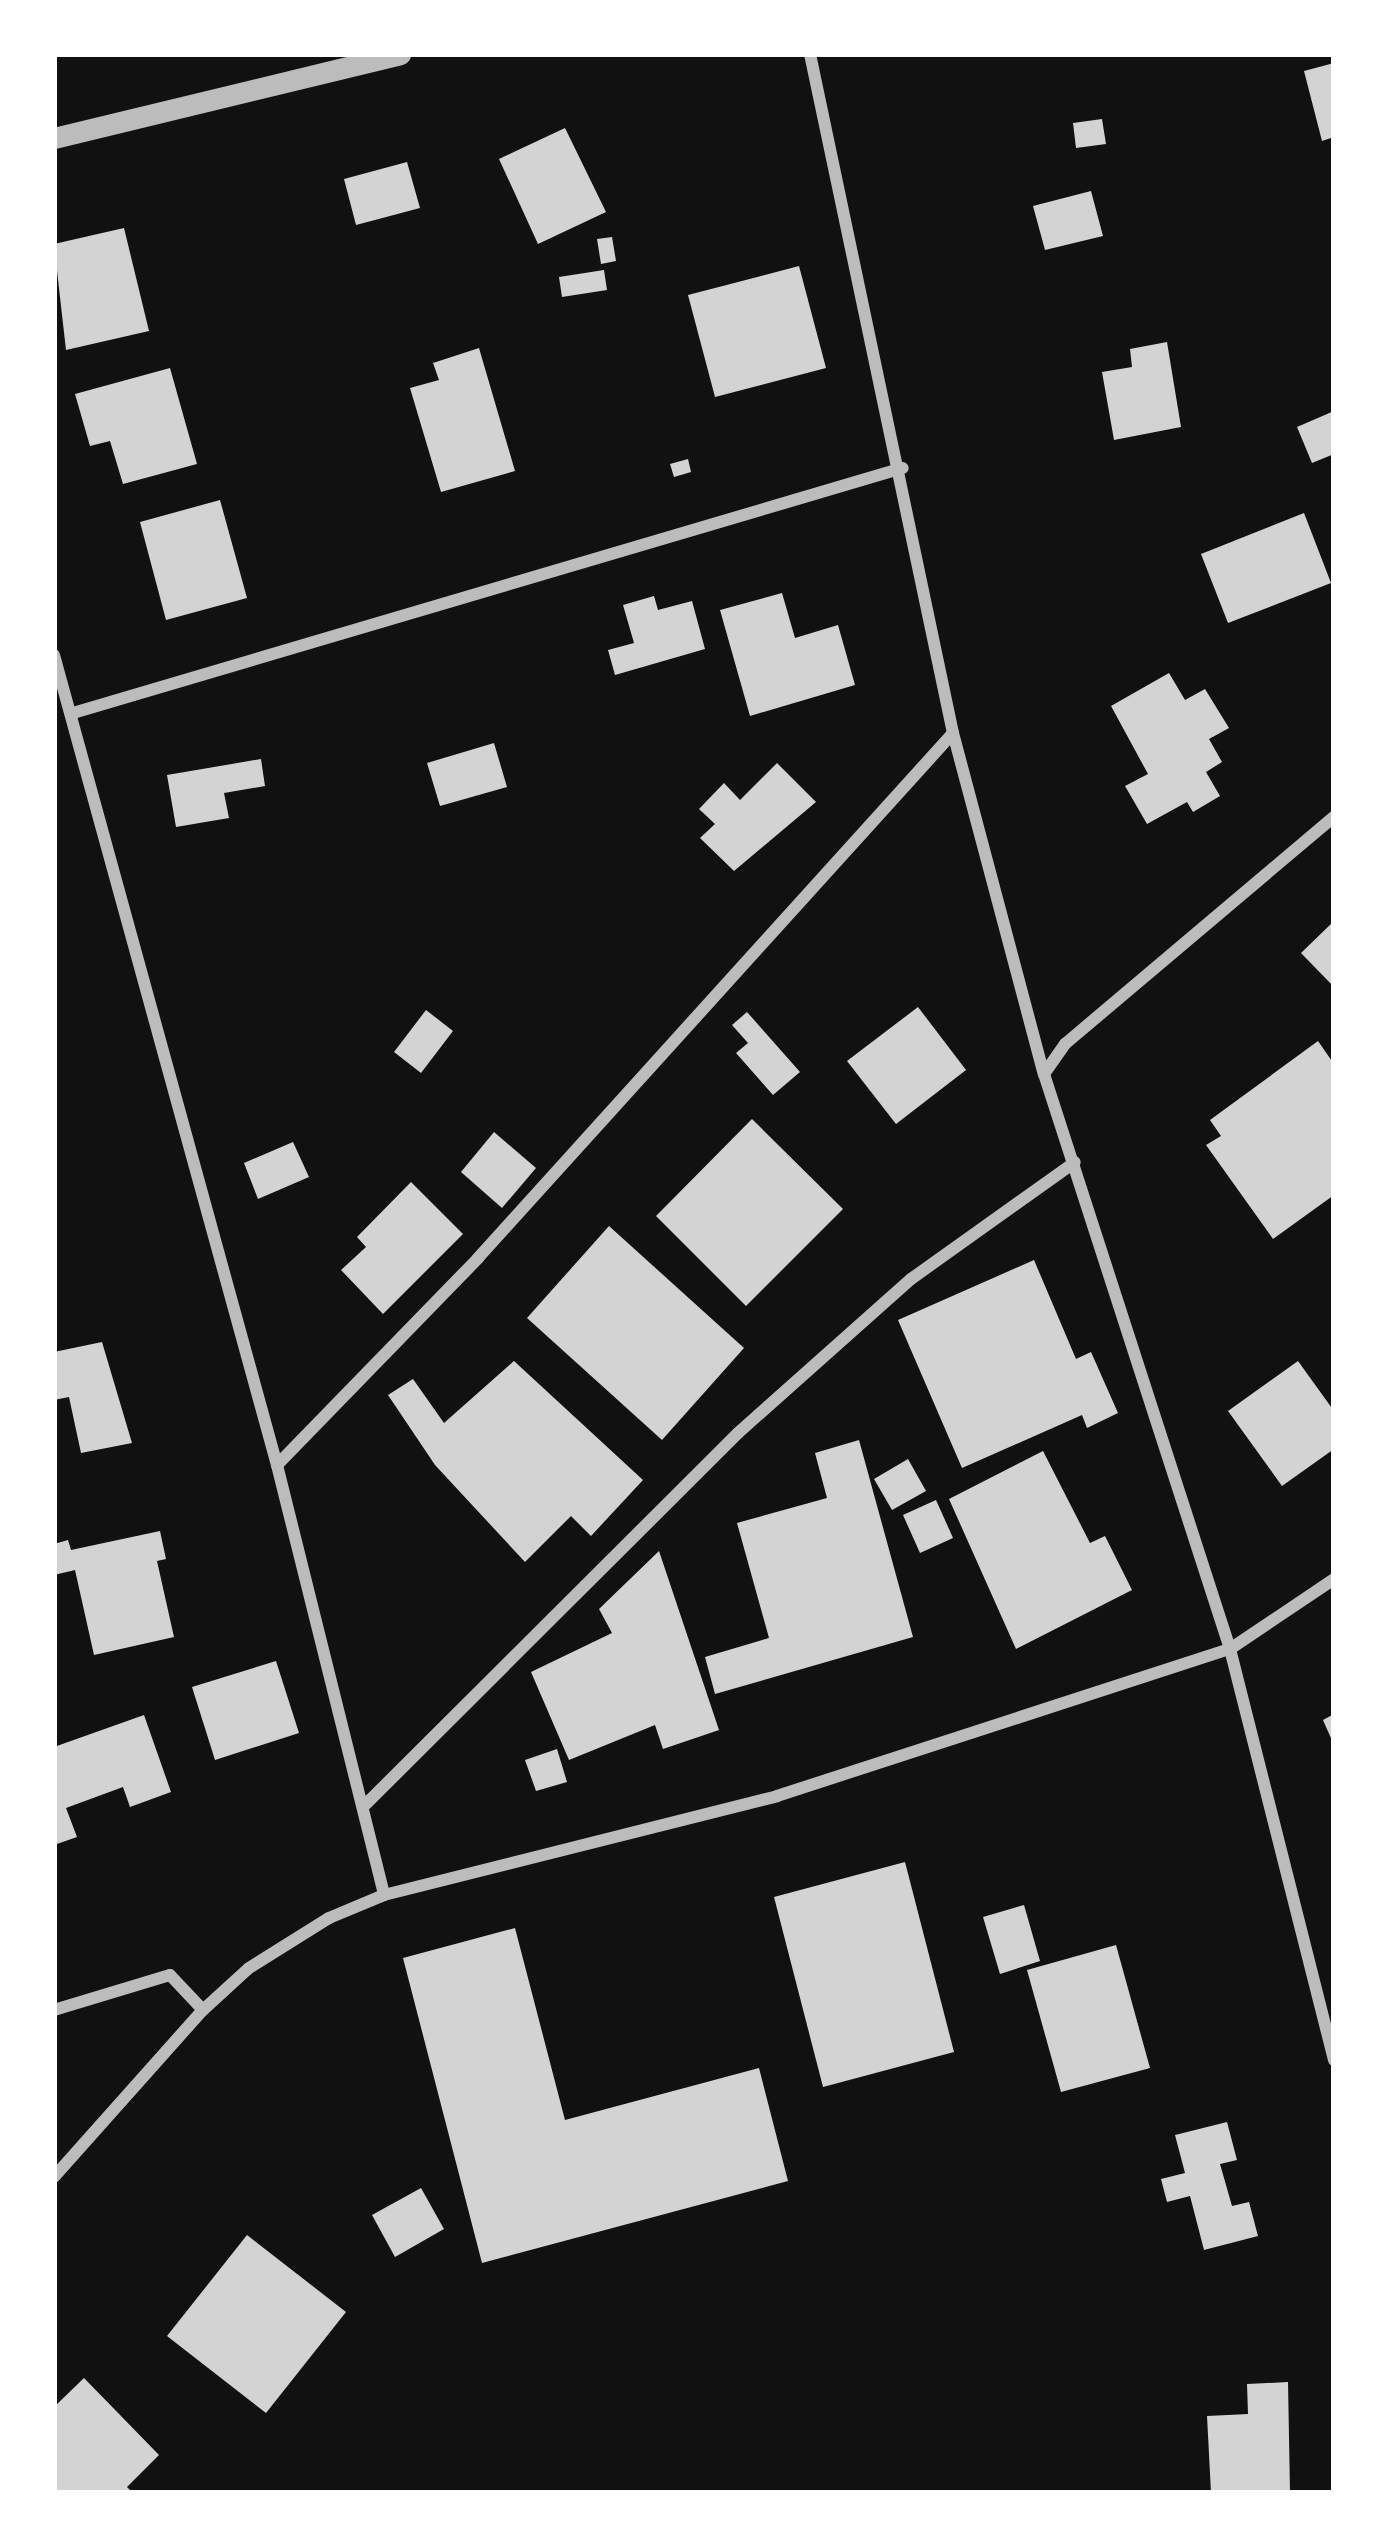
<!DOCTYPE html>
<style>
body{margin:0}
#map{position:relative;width:1388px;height:2547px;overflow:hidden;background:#111;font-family:Quicksand,sans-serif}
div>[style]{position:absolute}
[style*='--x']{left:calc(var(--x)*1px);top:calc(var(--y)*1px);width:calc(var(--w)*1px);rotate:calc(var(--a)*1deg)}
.building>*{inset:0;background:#d3d3d3}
.minor>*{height:12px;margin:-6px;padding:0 6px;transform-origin:6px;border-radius:6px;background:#bcbcbc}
.tertiary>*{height:21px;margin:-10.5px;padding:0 10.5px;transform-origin:10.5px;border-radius:10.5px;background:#bcbcbc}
span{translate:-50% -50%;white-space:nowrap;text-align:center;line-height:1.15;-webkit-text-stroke:12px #fff;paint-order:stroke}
.frame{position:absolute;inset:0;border:57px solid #fff;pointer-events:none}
</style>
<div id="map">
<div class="building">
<div style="clip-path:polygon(1334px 63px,1334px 137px,1322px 141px,1304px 71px)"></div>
<div style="clip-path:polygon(1102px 119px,1106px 144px,1076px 148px,1073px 123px)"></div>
<div style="clip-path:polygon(565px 128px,606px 212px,538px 244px,499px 159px)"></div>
<div style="clip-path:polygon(407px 162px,420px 208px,356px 225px,344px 179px)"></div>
<div style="clip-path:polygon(1091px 191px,1103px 236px,1045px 250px,1033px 206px)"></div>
<div style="clip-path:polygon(124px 228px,149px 331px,66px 350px,54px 244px)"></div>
<div style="clip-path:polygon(612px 237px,616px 261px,601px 264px,597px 239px)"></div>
<div style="clip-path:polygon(799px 266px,826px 368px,715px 397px,688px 295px)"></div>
<div style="clip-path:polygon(604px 270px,607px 290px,562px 297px,559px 277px)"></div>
<div style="clip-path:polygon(1167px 342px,1181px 427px,1114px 440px,1102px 372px,1132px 367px,1130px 349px)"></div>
<div style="clip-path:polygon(479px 348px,515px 471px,441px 492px,410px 388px,439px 380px,433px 363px)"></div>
<div style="clip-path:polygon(170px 368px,197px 464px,123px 484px,110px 441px,90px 446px,75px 394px)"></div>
<div style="clip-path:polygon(1334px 411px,1334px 454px,1312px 463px,1297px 427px)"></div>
<div style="clip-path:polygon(688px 459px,691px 472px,674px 477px,670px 464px)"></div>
<div style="clip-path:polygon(220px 500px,247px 598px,166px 620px,140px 522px)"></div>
<div style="clip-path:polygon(1304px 513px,1331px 583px,1228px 623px,1201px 554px)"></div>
<div style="clip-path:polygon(782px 593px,795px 638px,838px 625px,855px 685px,750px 716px,720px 610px)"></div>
<div style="clip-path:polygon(654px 596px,658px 610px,692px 601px,705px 649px,615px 675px,608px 650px,634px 643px,623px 605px)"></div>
<div style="clip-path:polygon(1169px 673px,1185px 700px,1205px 689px,1229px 728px,1209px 739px,1222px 762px,1206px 772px,1220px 796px,1193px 812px,1187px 802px,1147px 824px,1125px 786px,1148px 774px,1111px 706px)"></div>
<div style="clip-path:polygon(494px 743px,507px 787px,440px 806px,427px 763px)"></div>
<div style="clip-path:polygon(261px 759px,265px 786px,224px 793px,229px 818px,176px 827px,167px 775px)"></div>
<div style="clip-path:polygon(777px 763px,816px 802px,734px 871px,700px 838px,715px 824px,699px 809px,724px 783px,740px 800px)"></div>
<div style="clip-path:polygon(1334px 921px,1334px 987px,1301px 953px)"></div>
<div style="clip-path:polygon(918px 1007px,966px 1070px,896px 1124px,847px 1061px)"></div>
<div style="clip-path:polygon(426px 1010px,453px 1031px,421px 1073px,394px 1052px)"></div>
<div style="clip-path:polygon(747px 1012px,800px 1072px,773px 1095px,736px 1053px,748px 1043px,732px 1025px)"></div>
<div style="clip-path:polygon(1318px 1041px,1334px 1064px,1334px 1195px,1273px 1239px,1206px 1145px,1221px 1136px,1210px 1120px)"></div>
<div style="clip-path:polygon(752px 1119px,843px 1209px,746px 1306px,656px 1216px)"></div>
<div style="clip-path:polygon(494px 1132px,536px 1168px,502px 1208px,461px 1172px)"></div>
<div style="clip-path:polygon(293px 1142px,309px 1177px,258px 1199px,244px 1163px)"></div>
<div style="clip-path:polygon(411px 1182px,463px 1234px,383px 1314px,341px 1270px,366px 1247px,357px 1237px)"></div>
<div style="clip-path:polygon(609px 1226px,744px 1348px,662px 1440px,527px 1318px)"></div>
<div style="clip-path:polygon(1034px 1260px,1076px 1359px,1091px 1352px,1118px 1413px,1087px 1428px,1082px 1415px,962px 1468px,898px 1320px)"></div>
<div style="clip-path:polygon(102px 1342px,132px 1443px,81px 1453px,69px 1397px,54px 1400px,54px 1352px)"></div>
<div style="clip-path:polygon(514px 1361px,643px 1480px,591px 1536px,571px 1516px,525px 1562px,435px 1465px,388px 1395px,413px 1379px,444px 1423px)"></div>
<div style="clip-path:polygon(1298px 1361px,1334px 1411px,1334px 1449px,1282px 1486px,1228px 1411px)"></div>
<div style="clip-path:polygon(859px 1440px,913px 1637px,715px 1694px,705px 1657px,769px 1638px,737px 1523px,827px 1498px,815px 1453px)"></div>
<div style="clip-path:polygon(1043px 1451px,1090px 1543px,1105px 1536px,1132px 1590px,1016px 1649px,949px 1499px)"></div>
<div style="clip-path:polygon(908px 1459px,926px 1491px,892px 1510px,874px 1479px)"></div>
<div style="clip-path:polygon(936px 1500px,953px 1538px,920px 1553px,903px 1515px)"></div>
<div style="clip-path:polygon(160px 1531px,166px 1559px,157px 1561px,174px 1637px,94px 1655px,75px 1570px,54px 1575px,54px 1544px,68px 1540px,71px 1550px)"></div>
<div style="clip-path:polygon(659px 1551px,719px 1730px,663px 1749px,655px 1725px,569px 1760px,531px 1672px,612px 1633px,599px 1609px)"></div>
<div style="clip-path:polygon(276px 1661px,299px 1733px,215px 1760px,192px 1687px)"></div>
<div style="clip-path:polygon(1334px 1714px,1334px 1745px,1323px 1720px)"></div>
<div style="clip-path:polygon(144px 1715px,171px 1792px,130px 1807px,123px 1787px,66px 1808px,77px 1837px,54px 1845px,54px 1747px)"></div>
<div style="clip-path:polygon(557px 1749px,567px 1782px,536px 1791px,525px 1760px)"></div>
<div style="clip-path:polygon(905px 1862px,954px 2052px,823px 2087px,774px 1897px)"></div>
<div style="clip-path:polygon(1024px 1905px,1040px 1961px,1000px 1974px,983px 1917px)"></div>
<div style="clip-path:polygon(515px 1928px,565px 2120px,759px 2068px,788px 2181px,482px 2263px,403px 1958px)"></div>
<div style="clip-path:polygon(1116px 1945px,1150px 2068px,1061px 2092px,1027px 1970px)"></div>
<div style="clip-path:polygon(1227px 2122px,1237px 2160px,1220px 2164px,1232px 2206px,1249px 2202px,1258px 2236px,1204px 2250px,1190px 2196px,1167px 2202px,1161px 2179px,1185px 2173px,1175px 2135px)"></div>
<div style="clip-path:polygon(421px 2188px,444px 2229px,395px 2257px,372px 2215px)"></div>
<div style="clip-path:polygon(247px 2235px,346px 2312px,266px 2413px,167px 2336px)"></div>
<div style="clip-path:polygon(84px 2378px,159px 2455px,127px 2487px,133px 2493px,54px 2493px,54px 2407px)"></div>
<div style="clip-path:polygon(1288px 2382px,1290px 2492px,1211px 2493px,1207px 2416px,1248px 2414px,1247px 2384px)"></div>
</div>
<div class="minor">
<div style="--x:810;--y:54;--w:694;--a:78.11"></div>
<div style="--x:953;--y:733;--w:353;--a:75.1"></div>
<div style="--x:1044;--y:1074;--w:604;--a:72.07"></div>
<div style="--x:1230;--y:1649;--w:424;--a:75.8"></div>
<div style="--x:54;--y:655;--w:840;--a:74.61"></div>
<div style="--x:277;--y:1465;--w:443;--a:76"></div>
<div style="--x:73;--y:713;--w:865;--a:-16.45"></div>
<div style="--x:1044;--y:1074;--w:37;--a:-55"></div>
<div style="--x:1065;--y:1044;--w:352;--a:-40.2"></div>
<div style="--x:277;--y:1465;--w:289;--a:-45.8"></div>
<div style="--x:478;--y:1258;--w:708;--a:-47.86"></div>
<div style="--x:366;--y:1804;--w:525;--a:-44.92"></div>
<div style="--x:738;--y:1433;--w:232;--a:-41.7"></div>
<div style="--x:911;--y:1279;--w:201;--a:-35.5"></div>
<div style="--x:54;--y:2010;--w:121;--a:-16.8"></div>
<div style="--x:170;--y:1975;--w:48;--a:46.7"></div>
<div style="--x:54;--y:2177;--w:224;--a:-48.3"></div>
<div style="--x:203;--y:2010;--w:62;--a:-42.4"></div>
<div style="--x:249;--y:1968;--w:94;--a:-32"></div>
<div style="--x:329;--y:1918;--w:60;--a:-22.7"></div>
<div style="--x:384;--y:1895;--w:405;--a:-14.1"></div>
<div style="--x:777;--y:1796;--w:476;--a:-18"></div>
<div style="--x:1230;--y:1649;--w:125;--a:-33.9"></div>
</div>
<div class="tertiary">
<div style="--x:54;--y:138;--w:356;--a:-13.6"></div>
</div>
<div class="frame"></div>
</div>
